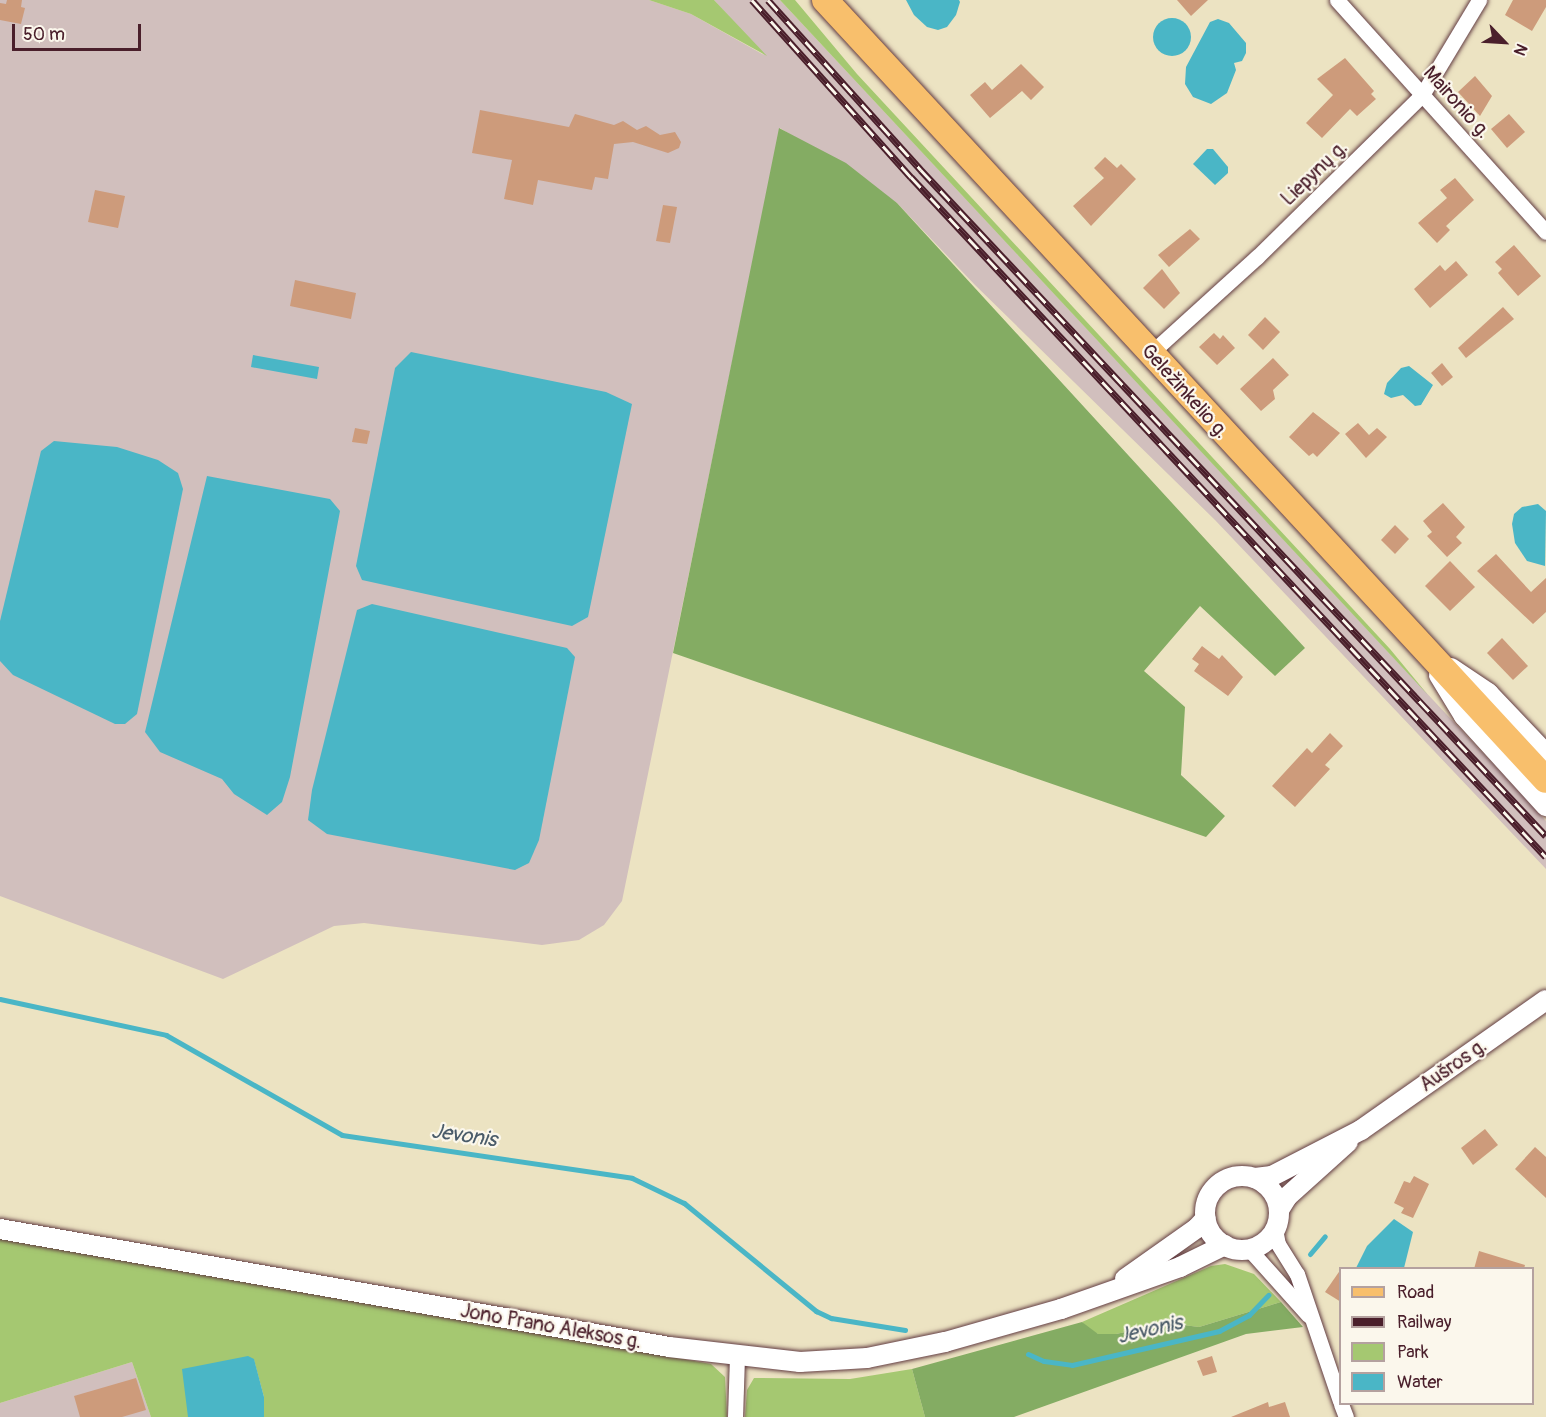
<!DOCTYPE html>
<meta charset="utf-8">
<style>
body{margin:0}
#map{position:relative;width:1546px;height:1417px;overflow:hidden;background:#ece3c2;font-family:Pangolin,sans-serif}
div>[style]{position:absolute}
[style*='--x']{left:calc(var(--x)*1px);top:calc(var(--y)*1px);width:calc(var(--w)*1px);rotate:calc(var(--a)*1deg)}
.industrial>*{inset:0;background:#d1bfbd}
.green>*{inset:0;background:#a5c871}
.forest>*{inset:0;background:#84ac63}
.water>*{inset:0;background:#4ab6c6}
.round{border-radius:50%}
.stream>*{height:5px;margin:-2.5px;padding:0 2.5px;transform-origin:2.5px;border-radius:2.5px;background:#4ab6c6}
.building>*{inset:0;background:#cd9b7b}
.roads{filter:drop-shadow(0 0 2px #623c42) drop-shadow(0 0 2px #623c42)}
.minor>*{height:15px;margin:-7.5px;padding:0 7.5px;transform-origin:7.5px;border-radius:7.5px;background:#fff}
.tertiary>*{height:20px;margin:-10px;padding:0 10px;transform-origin:10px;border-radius:10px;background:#fff}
.tertiary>.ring{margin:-10px;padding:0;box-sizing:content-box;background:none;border:20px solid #fff;border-radius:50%}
.primary>*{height:26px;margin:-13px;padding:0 13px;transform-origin:13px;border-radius:13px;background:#f8bf6c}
.rail>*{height:7px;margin-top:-3.5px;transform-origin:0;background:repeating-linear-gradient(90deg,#fbf7ec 0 14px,#4a1f2b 0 28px);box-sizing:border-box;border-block:2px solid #4a1f2b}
span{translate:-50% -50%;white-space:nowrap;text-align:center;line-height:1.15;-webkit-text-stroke:4.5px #fbf7ec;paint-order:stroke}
.street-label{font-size:20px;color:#4a1f2b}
.water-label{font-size:21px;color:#4a5b69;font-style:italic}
.legend{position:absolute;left:1339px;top:1267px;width:195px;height:138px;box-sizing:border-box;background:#fbf7ec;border:2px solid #b4a19f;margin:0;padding:8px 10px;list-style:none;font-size:18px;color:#4a1f2b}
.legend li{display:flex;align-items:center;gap:12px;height:30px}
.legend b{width:30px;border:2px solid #b4a19f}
.north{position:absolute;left:1474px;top:12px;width:60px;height:60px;-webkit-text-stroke:4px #fbf7ec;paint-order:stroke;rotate:115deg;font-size:16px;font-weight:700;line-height:24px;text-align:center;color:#4a1f2b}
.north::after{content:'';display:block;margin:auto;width:21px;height:27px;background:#4a1f2b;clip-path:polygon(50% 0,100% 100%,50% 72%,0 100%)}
.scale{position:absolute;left:12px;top:24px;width:129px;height:27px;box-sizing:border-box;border:3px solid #4a1f2b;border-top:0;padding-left:8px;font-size:18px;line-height:21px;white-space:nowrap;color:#4a1f2b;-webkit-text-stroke:4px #fbf7ec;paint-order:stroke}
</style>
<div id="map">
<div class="industrial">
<div style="clip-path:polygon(0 0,649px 0,691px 14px,764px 55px,714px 0,780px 0,1546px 821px,1546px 869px,1215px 520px,975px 285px,897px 203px,780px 128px,622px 901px,604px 925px,579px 940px,542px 945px,364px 923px,334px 926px,223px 979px,0 896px)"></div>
<div style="clip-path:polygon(132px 1362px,151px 1417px,0 1417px,0 1403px)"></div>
</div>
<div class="green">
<div style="clip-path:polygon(649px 0,714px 0,767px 56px,691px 14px)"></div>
<div style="clip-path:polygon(780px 0,795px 0,857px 74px,1390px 649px,1428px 695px)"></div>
<div style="clip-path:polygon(0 1238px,711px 1364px,725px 1377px,727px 1417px,264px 1417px,264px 1397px,254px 1360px,188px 1417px,151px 1417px,132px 1362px,0 1403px)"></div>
<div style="clip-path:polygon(1225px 1264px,1254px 1274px,1281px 1302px,1199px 1327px,1168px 1323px,1116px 1334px,1098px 1334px,1090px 1331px,1082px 1322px,1211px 1266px)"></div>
<div style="clip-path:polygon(912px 1369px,925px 1417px,745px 1417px,747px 1390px,754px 1378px,850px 1379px)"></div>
</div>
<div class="forest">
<div style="clip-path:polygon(779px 128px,846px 163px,897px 203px,1305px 648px,1275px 676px,1200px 606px,1144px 671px,1185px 707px,1181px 775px,1225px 816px,1206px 837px,673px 653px)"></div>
<div style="clip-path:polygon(1281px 1302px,1303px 1327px,1246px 1334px,1014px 1417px,925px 1417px,912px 1369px,1082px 1322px,1098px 1334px,1116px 1334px,1168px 1323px,1199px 1327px)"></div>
</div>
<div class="water">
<div style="clip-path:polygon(906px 0,959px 0,960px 2px,956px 15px,947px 27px,938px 30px,927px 27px,914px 15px)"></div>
<div class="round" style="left:1153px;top:18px;width:38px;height:38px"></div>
<div style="clip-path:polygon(1218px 19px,1229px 23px,1246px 43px,1246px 53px,1242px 61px,1234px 63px,1236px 70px,1227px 93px,1211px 104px,1193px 97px,1185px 84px,1186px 67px,1210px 22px)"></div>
<div style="clip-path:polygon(1207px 149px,1213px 149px,1228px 167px,1228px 173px,1215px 185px,1193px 164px)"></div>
<div style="clip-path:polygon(411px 352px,606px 392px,632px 404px,588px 617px,572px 626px,362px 580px,356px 566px,395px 368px)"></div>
<div style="clip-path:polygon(253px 355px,319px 367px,317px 379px,251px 367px)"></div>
<div style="clip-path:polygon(1409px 366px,1433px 385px,1421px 405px,1415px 406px,1403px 395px,1391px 398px,1384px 394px,1387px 383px,1401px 368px)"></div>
<div style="clip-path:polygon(54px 441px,117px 447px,158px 460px,178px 473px,183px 489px,137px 714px,125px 724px,115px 724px,13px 675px,0 661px,0 621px,41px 451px)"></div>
<div style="clip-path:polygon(207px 476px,330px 499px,340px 511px,290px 777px,282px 802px,267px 815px,234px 794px,222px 779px,160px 752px,145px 732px)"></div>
<div style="clip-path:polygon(1538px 504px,1546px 511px,1545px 566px,1527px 561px,1515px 543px,1512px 524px,1514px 514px,1522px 507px)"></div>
<div style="clip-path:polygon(372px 604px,567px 648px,575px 657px,539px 840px,529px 863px,515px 870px,327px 834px,308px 820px,312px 790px,357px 610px)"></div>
<div style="clip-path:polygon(1394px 1219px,1413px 1232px,1404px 1268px,1356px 1268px,1367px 1246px)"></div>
<div style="clip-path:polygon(248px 1356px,254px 1359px,264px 1397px,264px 1417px,188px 1417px,182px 1369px)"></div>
</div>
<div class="stream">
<div style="--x:0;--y:999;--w:170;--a:12.2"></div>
<div style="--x:166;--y:1035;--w:202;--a:29.6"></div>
<div style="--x:342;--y:1135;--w:293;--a:8.4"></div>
<div style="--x:632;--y:1178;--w:58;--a:25.7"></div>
<div style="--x:684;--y:1203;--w:171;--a:39.3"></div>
<div style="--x:816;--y:1311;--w:17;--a:25"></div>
<div style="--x:831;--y:1318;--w:75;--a:9.2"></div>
<div style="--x:1310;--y:1254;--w:23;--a:-50"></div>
<div style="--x:1028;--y:1354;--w:17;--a:24"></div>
<div style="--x:1044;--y:1361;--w:28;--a:8"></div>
<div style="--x:1072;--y:1365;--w:151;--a:-13"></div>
<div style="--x:1219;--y:1331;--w:34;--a:-28"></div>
<div style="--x:1249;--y:1315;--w:28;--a:-46"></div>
</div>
<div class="building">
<div style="clip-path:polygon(7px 0,22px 0,21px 7px,25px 8px,21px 24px,0 20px,0 3px,6px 4px)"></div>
<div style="clip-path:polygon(1177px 0,1208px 0,1191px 16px)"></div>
<div style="clip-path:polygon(1513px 0,1546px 0,1546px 7px,1532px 31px,1505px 15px)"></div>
<div style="clip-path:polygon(1345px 58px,1374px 91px,1371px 94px,1376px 99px,1357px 116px,1350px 109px,1322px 138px,1306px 123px,1333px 95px,1317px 79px)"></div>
<div style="clip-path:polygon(1021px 64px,1044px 87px,1031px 100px,1022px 91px,990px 118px,970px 95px,985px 82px,992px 90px)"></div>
<div style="clip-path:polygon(1475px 76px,1492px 96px,1480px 116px,1458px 92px)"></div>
<div style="clip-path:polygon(480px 110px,569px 127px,575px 114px,614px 125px,623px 121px,637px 130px,646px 126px,660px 135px,675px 132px,681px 142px,679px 148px,668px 153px,633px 142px,614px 144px,608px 179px,595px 177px,592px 190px,538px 180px,533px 205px,504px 199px,512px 160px,472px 153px)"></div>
<div style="clip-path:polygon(1509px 114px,1525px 132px,1507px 148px,1491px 129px)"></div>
<div style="clip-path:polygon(1105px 157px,1117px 168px,1121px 164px,1136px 179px,1091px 226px,1073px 206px,1104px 178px,1094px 168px)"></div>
<div style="clip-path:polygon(1455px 178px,1474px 200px,1446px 226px,1450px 230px,1437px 243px,1418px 223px,1447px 198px,1440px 190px)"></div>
<div style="clip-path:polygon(95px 190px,125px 196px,118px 228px,88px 222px)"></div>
<div style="clip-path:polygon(663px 205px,677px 207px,670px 243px,656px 241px)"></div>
<div style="clip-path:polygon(1190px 229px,1200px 239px,1169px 267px,1158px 255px)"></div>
<div style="clip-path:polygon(1514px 245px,1541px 276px,1518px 296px,1498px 273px,1502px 269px,1495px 262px)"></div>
<div style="clip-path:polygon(1456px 261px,1468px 275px,1430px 308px,1414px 289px,1440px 265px,1445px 271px)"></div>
<div style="clip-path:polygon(1162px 269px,1180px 293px,1164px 309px,1143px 288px)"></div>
<div style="clip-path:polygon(295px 280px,356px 293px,351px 319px,290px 306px)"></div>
<div style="clip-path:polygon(1503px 307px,1514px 319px,1466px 358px,1458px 348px)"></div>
<div style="clip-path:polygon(1265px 317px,1280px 332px,1263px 350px,1248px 335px)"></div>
<div style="clip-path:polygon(1214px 333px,1220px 339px,1223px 335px,1235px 348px,1217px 365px,1199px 347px)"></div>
<div style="clip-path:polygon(1273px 358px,1289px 375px,1273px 390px,1275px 399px,1261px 411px,1240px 389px)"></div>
<div style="clip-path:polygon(1442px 363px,1453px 377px,1442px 386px,1431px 373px)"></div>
<div style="clip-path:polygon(1313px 412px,1340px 433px,1317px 457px,1313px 453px,1309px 456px,1289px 437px)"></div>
<div style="clip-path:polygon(1358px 423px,1369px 435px,1377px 428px,1387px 437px,1366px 458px,1345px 434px)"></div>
<div style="clip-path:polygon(355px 428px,370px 431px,367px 444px,352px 442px)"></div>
<div style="clip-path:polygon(1443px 503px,1465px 527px,1456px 537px,1462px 543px,1447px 557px,1427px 536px,1432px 532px,1423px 521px)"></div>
<div style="clip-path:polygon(1395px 525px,1409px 539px,1395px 554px,1381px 540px)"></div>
<div style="clip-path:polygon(1496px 554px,1531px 592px,1546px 578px,1546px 612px,1533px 624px,1477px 571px)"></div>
<div style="clip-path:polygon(1450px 561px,1475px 587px,1450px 611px,1425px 586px)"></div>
<div style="clip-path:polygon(1502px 638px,1528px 666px,1513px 680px,1487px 653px)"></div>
<div style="clip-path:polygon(1202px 646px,1219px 659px,1222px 655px,1243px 677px,1228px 696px,1194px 671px,1199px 664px,1192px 659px)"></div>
<div style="clip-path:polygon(1330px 733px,1343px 746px,1325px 765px,1330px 769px,1295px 807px,1272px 786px,1307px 748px,1312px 753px)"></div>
<div style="clip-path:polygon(1485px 1129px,1498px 1145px,1473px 1165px,1461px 1148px)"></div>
<div style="clip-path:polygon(1535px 1147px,1546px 1157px,1546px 1198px,1515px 1169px)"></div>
<div style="clip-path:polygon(1414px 1176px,1429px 1184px,1413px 1218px,1401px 1213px,1404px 1208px,1394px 1203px,1404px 1181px,1410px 1183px)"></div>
<div style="clip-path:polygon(1479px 1251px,1525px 1265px,1524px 1269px,1474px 1269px)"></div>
<div style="clip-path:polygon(1341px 1269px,1341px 1302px,1325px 1292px)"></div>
<div style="clip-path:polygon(1212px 1356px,1217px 1372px,1203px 1376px,1197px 1361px)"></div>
<div style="clip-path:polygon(136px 1378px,146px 1410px,122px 1417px,80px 1417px,74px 1396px)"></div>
<div style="clip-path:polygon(1268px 1402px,1269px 1407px,1285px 1402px,1290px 1417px,1231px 1417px)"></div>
</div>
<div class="roads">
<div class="minor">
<div style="--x:1337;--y:0;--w:312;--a:48"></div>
<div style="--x:1151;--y:353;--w:143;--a:-42.2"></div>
<div style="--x:1257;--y:257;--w:231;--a:-44.5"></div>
<div style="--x:1422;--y:95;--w:111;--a:-59"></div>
<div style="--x:1275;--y:1229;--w:15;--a:79"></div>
<div style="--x:1278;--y:1244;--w:36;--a:58"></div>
<div style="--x:1297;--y:1274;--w:134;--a:71.3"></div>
<div style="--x:1249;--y:1249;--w:89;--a:48.2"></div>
<div style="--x:1341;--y:1404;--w:14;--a:69"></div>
<div style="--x:735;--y:1417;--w:60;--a:-88.1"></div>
</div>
<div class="tertiary">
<div style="--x:1451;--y:668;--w:45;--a:34"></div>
<div style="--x:1488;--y:693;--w:84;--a:46.4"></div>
<div style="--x:1439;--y:675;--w:48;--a:58.6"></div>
<div style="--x:1464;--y:716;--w:122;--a:47.7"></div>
<div class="ring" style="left:1205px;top:1176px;width:54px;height:54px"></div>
<div style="--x:1255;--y:1178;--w:17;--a:-7"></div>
<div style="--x:1272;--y:1176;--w:100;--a:-27.3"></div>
<div style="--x:1361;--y:1130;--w:226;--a:-35.1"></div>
<div style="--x:1279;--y:1210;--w:15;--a:-58"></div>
<div style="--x:1287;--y:1197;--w:82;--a:-42"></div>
<div style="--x:0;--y:1229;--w:679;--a:10"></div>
<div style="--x:669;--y:1347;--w:132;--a:6.5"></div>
<div style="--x:800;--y:1362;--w:67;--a:-3.4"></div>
<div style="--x:867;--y:1358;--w:80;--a:-11.6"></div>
<div style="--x:945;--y:1342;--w:121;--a:-15.9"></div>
<div style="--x:1061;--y:1309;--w:126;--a:-19.4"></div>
<div style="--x:1180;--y:1267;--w:50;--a:-26.1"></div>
<div style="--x:1125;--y:1279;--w:88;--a:-35.3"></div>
<div style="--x:1197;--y:1228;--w:13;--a:-48"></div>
</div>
<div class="primary">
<div style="--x:825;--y:0;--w:1062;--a:47.25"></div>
</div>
</div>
<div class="rail">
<div style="--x:752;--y:0;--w:238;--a:48.1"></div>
<div style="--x:911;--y:177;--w:930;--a:46.96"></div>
<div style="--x:768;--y:0;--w:229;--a:48"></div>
<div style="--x:921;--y:170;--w:913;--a:46.82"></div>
</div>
<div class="street-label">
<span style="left:1457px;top:102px;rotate:48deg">Maironio g.</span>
<span style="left:1314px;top:173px;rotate:-44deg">Liepynų g.</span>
<span style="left:1185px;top:391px;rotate:48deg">Geležinkelio g.</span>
<span style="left:1453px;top:1065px;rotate:-35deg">Aušros g.</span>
<span style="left:551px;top:1326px;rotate:10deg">Jono Prano Aleksos g.</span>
</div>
<div class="water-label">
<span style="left:464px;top:1136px;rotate:8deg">Jevonis</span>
<span style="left:1150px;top:1330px;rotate:-13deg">Jevonis</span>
</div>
<ul class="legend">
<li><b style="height:8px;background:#f8bf6c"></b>Road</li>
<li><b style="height:8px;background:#4a1f2b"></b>Railway</li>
<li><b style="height:16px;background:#a5c871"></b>Park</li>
<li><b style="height:16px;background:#4ab6c6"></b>Water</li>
</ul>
<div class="north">N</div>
<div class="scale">50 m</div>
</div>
